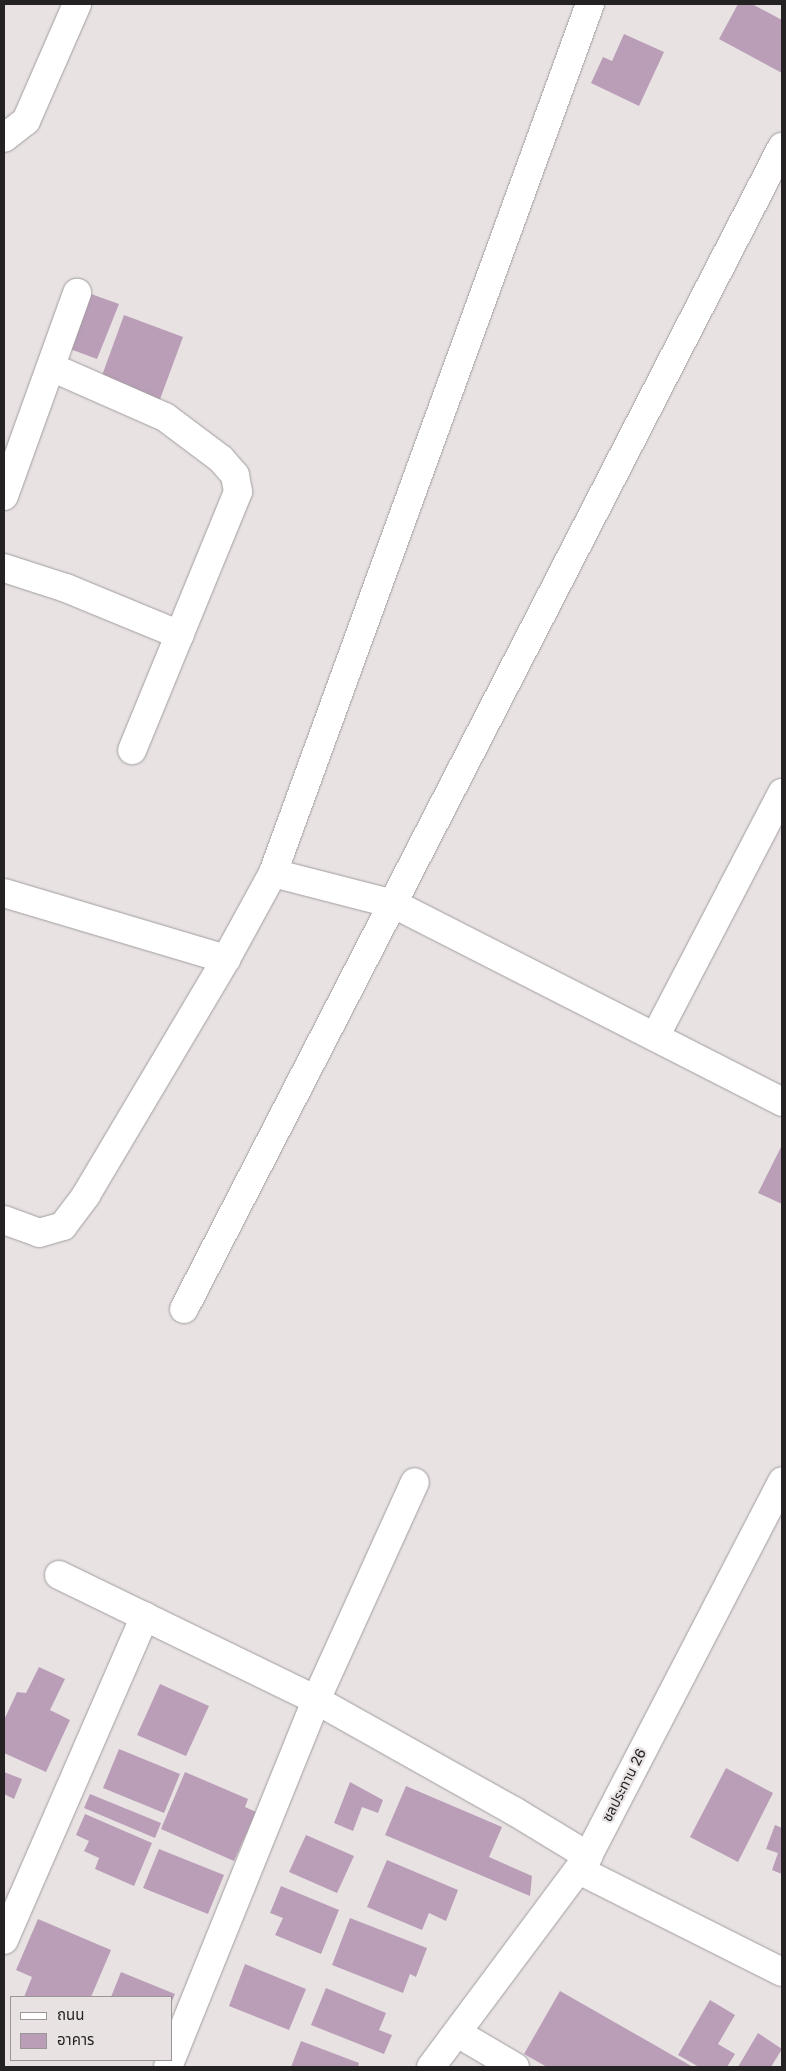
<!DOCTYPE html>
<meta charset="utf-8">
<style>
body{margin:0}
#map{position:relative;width:786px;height:2071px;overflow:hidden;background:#e8e2e3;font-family:Inter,"Noto Sans Thai",sans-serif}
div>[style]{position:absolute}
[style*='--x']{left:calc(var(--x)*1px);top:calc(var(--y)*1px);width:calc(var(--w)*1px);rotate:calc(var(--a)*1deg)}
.building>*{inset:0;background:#ba9eb8}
.roads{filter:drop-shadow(0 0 1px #a29c9e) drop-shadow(0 0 1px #a29c9e)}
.minor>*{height:28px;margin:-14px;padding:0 14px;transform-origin:14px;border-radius:14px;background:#fff}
span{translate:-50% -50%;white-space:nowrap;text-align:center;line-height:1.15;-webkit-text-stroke:4.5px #e8e2e3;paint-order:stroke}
.street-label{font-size:14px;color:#242223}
.frame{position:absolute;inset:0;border:5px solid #242223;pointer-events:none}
.legend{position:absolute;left:10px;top:1996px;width:162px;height:65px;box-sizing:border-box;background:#e8e2e3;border:1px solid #9a9596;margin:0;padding:6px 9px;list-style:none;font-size:15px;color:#242223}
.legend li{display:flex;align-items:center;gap:10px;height:25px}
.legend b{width:25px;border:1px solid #9a9596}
</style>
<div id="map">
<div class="building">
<div style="clip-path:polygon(738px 4px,752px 4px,782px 20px,782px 73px,719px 39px)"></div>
<div style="clip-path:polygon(624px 34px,664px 52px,639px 106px,591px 83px,603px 57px,612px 61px)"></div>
<div style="clip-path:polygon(91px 294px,119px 304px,97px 359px,70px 349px)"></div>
<div style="clip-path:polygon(124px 315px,183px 337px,159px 402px,100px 381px)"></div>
<div style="clip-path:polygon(782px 1145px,782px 1204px,758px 1193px)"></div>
<div style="clip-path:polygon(39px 1667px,65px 1679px,50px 1710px,70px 1720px,46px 1772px,4px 1753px,4px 1720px,17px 1692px,26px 1693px)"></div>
<div style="clip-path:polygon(160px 1684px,209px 1706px,186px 1756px,137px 1735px)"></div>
<div style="clip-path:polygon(119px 1749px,180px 1774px,164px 1813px,103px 1788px)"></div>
<div style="clip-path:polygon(726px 1768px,773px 1793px,738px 1862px,690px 1837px)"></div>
<div style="clip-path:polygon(4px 1772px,22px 1779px,14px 1799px,4px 1794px)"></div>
<div style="clip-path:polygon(185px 1772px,248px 1799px,245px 1807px,256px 1812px,234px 1861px,161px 1829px)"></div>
<div style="clip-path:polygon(350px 1782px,383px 1800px,378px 1813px,362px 1807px,353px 1831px,334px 1823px)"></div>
<div style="clip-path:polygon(406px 1786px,502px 1827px,489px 1857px,532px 1876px,530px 1896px,385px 1835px)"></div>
<div style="clip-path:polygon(90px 1794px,161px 1823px,155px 1838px,84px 1808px)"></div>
<div style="clip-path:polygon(85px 1814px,152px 1843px,134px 1886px,95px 1869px,99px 1858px,84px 1851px,89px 1841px,76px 1835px)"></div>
<div style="clip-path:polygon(775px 1825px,782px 1828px,782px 1874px,772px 1870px,778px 1853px,766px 1849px)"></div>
<div style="clip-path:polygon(306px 1835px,354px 1856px,337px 1893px,289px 1872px)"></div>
<div style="clip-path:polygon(159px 1849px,224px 1875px,208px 1914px,143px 1888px)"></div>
<div style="clip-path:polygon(387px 1860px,458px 1890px,446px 1921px,429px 1913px,422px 1930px,367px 1907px)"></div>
<div style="clip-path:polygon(281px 1886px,339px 1910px,321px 1954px,275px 1935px,283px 1918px,270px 1913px)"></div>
<div style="clip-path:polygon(350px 1918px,427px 1948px,416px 1977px,410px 1974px,403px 1993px,332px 1965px)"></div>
<div style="clip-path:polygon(38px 1919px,111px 1950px,91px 1997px,24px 1997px,32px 1977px,16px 1970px)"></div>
<div style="clip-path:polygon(245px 1964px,306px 1989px,289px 2030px,229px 2006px)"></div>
<div style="clip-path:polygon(121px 1972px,175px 1994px,171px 2003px,171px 1997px,111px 1997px)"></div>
<div style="clip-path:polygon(326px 1988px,386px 2013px,379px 2030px,392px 2035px,384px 2054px,311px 2025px)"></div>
<div style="clip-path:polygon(560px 1991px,693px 2067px,547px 2067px,524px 2054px)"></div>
<div style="clip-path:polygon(710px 2000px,735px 2015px,718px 2044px,735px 2054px,727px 2067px,699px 2067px,678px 2055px)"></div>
<div style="clip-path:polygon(758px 2033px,782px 2049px,771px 2067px,738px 2067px)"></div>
<div style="clip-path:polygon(301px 2041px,359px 2063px,358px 2067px,291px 2067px)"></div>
</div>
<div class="roads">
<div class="minor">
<div style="--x:4;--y:138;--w:28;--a:-38"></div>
<div style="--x:26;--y:121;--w:128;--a:-66.4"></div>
<div style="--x:51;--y:367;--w:124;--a:23.7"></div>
<div style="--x:165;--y:417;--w:70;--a:36.9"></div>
<div style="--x:221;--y:459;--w:21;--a:49"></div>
<div style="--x:235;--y:475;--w:17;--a:80"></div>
<div style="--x:238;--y:492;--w:279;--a:112.3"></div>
<div style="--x:4;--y:496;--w:216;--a:-70.2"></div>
<div style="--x:4;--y:568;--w:65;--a:17.9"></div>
<div style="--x:66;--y:588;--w:123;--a:22.4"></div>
<div style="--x:273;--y:873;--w:125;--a:14.4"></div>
<div style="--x:394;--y:904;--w:436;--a:27"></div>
<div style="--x:4;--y:893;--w:232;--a:16.6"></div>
<div style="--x:226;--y:959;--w:98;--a:-61.3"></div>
<div style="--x:273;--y:873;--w:925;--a:-69.96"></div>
<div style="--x:656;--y:1035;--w:273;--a:-62.5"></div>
<div style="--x:4;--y:1220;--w:37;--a:20"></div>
<div style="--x:39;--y:1233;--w:25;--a:-16"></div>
<div style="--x:63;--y:1226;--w:39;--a:-53"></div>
<div style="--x:86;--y:1195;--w:274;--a:-59.3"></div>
<div style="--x:184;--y:1309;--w:1307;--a:-62.77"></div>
<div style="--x:59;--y:1575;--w:286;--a:25.9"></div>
<div style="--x:316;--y:1700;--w:227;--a:29.3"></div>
<div style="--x:514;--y:1811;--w:87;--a:31.3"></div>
<div style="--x:579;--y:1870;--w:227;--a:26.7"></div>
<div style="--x:4;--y:1940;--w:353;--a:-66.5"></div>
<div style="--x:459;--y:2034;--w:65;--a:30.5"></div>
<div style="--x:168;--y:2067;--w:396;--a:-68"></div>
<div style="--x:316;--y:1700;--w:239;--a:-65.6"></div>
<div style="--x:431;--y:2067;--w:263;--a:-53.3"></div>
<div style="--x:588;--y:1856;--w:422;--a:-62.6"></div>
</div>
</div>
<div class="street-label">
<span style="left:624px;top:1785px;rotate:-63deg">ชลประทาน 26</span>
</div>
<div class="frame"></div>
<ul class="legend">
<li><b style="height:6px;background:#fff"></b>ถนน</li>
<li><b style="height:14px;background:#ba9eb8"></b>อาคาร</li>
</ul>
</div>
